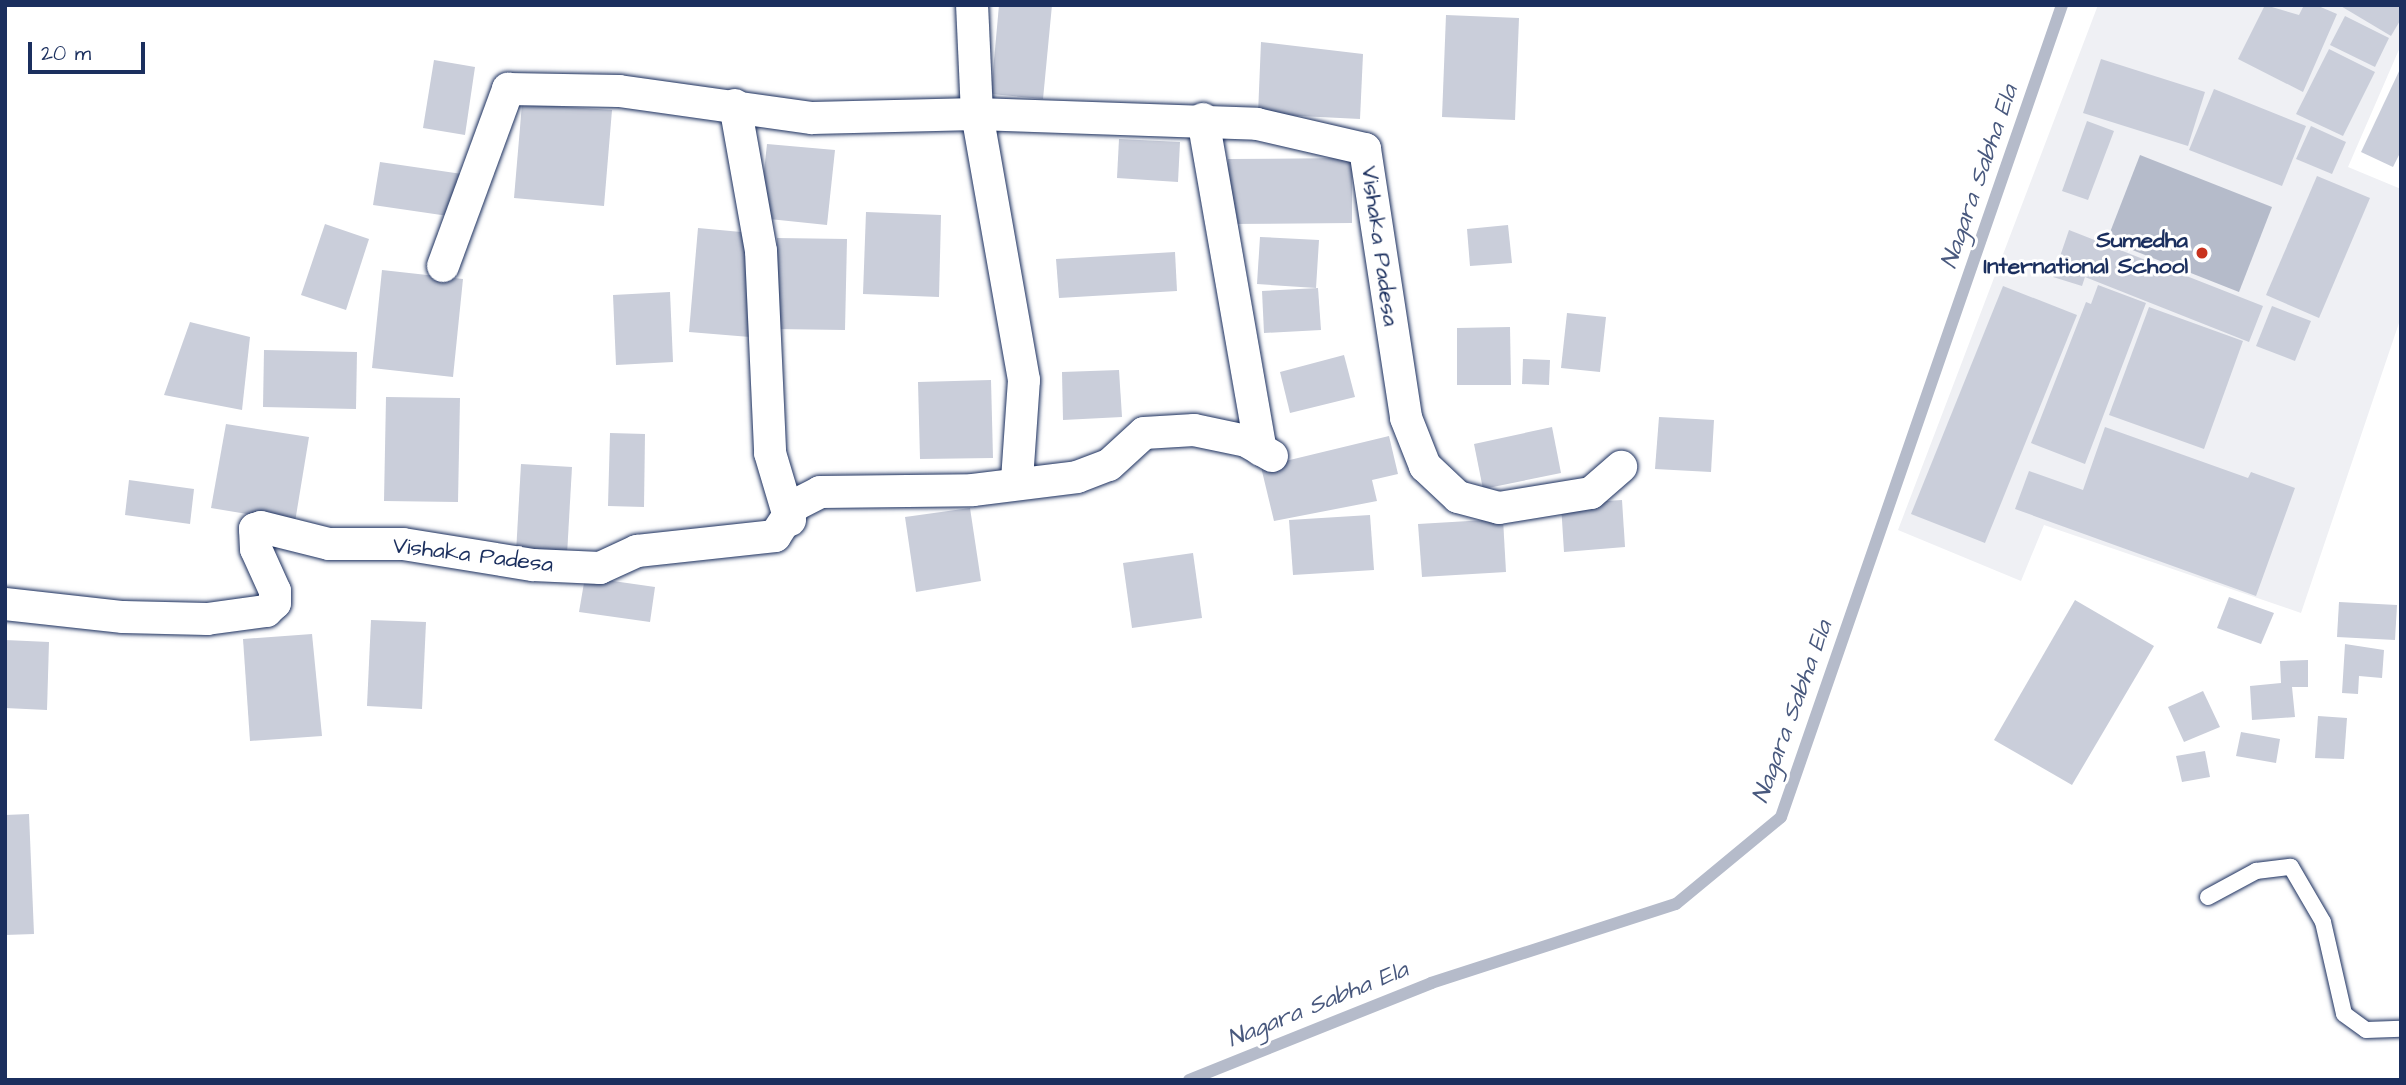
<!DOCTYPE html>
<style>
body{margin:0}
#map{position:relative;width:2406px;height:1085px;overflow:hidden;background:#fff;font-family:"Architects Daughter",sans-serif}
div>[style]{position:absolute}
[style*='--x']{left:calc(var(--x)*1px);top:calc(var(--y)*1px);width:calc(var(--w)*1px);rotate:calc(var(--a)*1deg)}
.built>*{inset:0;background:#eff0f4}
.water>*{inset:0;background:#b5bbca}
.stream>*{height:12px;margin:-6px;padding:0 6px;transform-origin:6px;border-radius:6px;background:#b5bbca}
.building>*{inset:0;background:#caceda}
.roads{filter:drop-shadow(0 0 2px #1b2f5e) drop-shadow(0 0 2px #1b2f5e)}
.lane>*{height:16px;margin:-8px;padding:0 8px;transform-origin:8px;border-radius:8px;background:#fff}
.street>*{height:32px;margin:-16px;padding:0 16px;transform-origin:16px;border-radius:16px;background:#fff}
.dots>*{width:19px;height:19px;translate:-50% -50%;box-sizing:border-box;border:4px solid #fff;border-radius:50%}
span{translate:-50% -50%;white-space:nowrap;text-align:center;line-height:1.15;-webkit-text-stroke:6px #fff;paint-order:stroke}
.poi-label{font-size:23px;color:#1b2f5e;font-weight:700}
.right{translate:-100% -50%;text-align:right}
.street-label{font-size:23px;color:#1b2f5e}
.water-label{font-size:24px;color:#49597e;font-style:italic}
.frame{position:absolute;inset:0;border:7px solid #1b2f5e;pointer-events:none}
.scale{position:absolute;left:28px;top:42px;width:117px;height:32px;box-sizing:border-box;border:4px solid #1b2f5e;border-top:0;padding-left:9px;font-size:21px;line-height:24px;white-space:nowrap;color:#1b2f5e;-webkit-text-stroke:5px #fff;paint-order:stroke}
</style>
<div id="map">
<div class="built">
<div style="clip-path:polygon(2098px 5px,2401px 5px,2401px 45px,2348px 167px,2401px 189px,2401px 317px,2301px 613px,2044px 525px,2021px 581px,1898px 530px)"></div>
</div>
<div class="water">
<div style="clip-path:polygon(2140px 155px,2272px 207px,2239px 292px,2107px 240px)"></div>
</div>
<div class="stream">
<div style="--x:1189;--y:1080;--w:261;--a:-21.8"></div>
<div style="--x:1431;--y:983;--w:257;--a:-17.9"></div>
<div style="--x:1676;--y:904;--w:136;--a:-39.6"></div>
<div style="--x:1781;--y:817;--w:859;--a:-70.91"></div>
</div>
<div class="building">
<div style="clip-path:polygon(999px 5px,1052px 5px,1043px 99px,991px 94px)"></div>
<div style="clip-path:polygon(2265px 5px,2299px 15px,2304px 5px,2316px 5px,2337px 14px,2303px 92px,2238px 59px)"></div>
<div style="clip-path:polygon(2339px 5px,2401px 5px,2401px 19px,2391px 36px)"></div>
<div style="clip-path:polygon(1446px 15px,1519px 18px,1515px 120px,1442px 117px)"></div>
<div style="clip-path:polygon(2345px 16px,2389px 38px,2375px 67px,2330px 45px)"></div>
<div style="clip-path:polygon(1261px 42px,1363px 54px,1360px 119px,1258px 114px)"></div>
<div style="clip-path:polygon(2329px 49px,2375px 72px,2343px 136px,2296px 114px)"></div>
<div style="clip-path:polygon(2101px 59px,2205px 92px,2188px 146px,2083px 113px)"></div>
<div style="clip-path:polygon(434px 60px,475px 67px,465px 135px,423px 128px)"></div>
<div style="clip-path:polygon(2401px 67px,2401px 151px,2393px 167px,2361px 152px)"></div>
<div style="clip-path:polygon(2214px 89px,2306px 126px,2282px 186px,2189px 150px)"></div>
<div style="clip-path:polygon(522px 104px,612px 110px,604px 206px,514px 198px)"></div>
<div style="clip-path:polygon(2087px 121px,2114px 131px,2088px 200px,2062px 191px)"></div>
<div style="clip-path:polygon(2311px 126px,2346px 142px,2332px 174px,2296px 159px)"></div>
<div style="clip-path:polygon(1119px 139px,1180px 142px,1178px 182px,1117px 178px)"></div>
<div style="clip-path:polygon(767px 144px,835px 150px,827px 225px,759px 218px)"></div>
<div style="clip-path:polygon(1352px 158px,1352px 223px,1228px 224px,1228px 159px)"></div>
<div style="clip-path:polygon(380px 162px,462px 174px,455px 217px,373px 205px)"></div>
<div style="clip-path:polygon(2317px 176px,2370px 198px,2319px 318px,2266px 295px)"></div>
<div style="clip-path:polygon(866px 212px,941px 215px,939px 297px,863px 294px)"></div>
<div style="clip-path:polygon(325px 224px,369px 239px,346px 310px,301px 295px)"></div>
<div style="clip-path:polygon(1508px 225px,1512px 263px,1470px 266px,1467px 229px)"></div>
<div style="clip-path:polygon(698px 228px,752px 233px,750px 337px,689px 332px)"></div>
<div style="clip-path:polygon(2069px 230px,2263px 306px,2249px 342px,2085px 277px,2082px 286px,2053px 277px)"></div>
<div style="clip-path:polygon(1260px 237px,1319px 240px,1316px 288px,1257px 284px)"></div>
<div style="clip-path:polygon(777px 238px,847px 239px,845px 330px,775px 329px)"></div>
<div style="clip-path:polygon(1175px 252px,1177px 291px,1059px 298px,1056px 259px)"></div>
<div style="clip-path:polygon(382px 270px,463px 279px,453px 377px,372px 368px)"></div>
<div style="clip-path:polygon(2098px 285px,2146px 303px,2085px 464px,2031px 443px,2086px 302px,2091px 304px)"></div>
<div style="clip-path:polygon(2003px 286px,2077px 315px,1985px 543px,1911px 514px)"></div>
<div style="clip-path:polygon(1318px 288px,1321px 330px,1264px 333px,1262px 291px)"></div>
<div style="clip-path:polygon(670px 292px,673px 362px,616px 365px,613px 295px)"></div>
<div style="clip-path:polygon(2272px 306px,2311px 321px,2295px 361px,2256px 346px)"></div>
<div style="clip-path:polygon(2149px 307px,2243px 341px,2204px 449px,2109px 415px)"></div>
<div style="clip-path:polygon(1567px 313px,1606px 317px,1600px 372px,1561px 368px)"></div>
<div style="clip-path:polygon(190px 322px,250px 337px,242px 410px,164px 395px)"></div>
<div style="clip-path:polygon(1510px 327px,1511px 385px,1457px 385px,1457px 328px)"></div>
<div style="clip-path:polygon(264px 350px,357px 352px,356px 409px,263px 407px)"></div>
<div style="clip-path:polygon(1344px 355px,1355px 397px,1290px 413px,1280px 372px)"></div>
<div style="clip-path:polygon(1523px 359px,1550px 360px,1549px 385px,1522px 384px)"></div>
<div style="clip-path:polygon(1119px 370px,1122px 417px,1063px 420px,1062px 372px)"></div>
<div style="clip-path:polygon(991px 380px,993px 458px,920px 459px,918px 382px)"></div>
<div style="clip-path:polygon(386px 397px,460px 398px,458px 502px,384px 501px)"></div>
<div style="clip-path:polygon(1659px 417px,1714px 420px,1711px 472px,1655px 469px)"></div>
<div style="clip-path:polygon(226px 424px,309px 437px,295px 522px,211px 508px)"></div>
<div style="clip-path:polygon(1552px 427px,1561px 473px,1483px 489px,1474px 444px)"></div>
<div style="clip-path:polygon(2105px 427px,2248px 478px,2251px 472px,2295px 488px,2256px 596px,2015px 509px,2029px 471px,2083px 490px)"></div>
<div style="clip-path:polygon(610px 433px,645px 434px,644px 507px,608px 506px)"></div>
<div style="clip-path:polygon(1389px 436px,1398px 474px,1372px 480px,1377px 501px,1274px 521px,1261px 467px)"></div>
<div style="clip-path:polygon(521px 464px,572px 467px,567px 555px,516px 553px)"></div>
<div style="clip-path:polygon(129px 480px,194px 489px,190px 524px,125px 515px)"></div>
<div style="clip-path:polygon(1622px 500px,1625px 547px,1564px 552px,1561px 504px)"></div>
<div style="clip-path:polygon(970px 508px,981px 581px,916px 592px,905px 517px)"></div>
<div style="clip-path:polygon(1370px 515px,1374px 570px,1293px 575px,1289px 520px)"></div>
<div style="clip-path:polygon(1503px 519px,1506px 572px,1422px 577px,1418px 524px)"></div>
<div style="clip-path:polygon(1193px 553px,1202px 618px,1132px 628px,1123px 563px)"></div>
<div style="clip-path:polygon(585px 577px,655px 587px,650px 622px,579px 612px)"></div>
<div style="clip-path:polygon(2229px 597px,2274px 613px,2261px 644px,2217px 628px)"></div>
<div style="clip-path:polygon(2075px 600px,2154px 646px,2072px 785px,1994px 740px)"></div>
<div style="clip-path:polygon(2339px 602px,2397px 605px,2395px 640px,2337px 637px)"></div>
<div style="clip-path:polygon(371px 620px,426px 622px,422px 709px,367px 706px)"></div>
<div style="clip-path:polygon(312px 634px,322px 736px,250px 741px,243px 639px)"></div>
<div style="clip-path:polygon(5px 640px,49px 642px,47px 710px,5px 708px)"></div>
<div style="clip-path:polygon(2345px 644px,2384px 650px,2382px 678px,2359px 676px,2358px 694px,2342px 693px)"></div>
<div style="clip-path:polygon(2308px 660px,2308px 687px,2292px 687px,2295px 717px,2252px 720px,2250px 686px,2281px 683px,2280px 661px)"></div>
<div style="clip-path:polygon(2203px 691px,2220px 727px,2184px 742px,2168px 707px)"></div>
<div style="clip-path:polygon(2318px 716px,2347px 718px,2344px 759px,2315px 758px)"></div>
<div style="clip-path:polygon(2241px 732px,2280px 739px,2276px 763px,2236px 756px)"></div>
<div style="clip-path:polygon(2205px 751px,2210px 777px,2182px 782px,2176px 756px)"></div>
<div style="clip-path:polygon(29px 814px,34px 934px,5px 935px,5px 815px)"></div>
</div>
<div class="roads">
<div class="lane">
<div style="--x:2208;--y:897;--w:55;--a:-28.4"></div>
<div style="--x:2256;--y:871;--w:35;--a:-7"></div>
<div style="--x:2291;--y:867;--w:64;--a:59.8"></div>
<div style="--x:2323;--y:922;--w:94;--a:77.1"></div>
<div style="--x:2344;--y:1014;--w:27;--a:36"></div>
<div style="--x:2366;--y:1030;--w:35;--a:-2"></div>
</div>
<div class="street">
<div style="--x:735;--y:105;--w:148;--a:79.9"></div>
<div style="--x:761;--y:251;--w:202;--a:87.4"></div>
<div style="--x:770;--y:453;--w:70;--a:73.4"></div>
<div style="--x:1203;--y:119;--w:336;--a:80.1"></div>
<div style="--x:443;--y:266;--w:189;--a:-69.8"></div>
<div style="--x:508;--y:89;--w:111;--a:1"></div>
<div style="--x:619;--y:91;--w:195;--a:8"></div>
<div style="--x:812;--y:118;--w:165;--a:-1.4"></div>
<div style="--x:977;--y:114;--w:109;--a:-92.6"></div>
<div style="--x:1017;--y:480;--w:100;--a:-86"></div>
<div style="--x:1024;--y:380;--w:270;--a:-100"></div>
<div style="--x:977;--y:114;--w:280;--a:2"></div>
<div style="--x:1257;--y:124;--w:111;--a:13"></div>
<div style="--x:1365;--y:149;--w:272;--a:81.3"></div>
<div style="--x:1406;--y:418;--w:52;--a:68.4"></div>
<div style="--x:1425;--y:466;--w:45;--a:43.2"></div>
<div style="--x:1458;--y:497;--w:42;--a:15"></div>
<div style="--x:1499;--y:508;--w:93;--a:-9.3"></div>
<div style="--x:1591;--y:493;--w:40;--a:-41"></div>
<div style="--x:5;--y:604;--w:119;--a:6.3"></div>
<div style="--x:123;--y:617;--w:84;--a:1.4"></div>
<div style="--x:207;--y:619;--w:60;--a:-7.7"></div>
<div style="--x:266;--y:611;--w:12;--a:-42"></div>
<div style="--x:275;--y:603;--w:12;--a:-90"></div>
<div style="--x:275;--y:591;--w:46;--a:-114.3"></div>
<div style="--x:256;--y:549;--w:20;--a:-93"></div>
<div style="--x:255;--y:529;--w:6;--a:-18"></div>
<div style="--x:261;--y:527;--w:70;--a:14"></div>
<div style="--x:329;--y:544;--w:74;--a:0"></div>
<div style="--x:403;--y:544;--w:132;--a:9.2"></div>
<div style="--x:533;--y:565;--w:67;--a:2.6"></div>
<div style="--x:600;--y:568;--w:41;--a:-24.7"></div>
<div style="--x:637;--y:551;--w:139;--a:-6.2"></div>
<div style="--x:775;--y:536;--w:37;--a:-57"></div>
<div style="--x:795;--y:505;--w:28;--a:-27"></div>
<div style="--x:820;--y:492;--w:153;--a:-0.7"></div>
<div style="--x:973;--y:490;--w:105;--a:-7.1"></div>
<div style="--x:1077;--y:477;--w:34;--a:-21"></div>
<div style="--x:1109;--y:465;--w:47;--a:-42.4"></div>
<div style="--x:1144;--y:433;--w:50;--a:-3.4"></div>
<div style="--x:1194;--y:430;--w:53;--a:11.9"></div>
<div style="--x:1246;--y:441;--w:30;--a:30"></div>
</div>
</div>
<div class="dots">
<div style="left:2202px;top:253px;background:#c8321e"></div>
</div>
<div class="poi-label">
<span class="right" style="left:2188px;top:253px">Sumedha<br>International School</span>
</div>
<div class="street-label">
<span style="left:1380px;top:246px;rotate:82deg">Vishaka Padesa</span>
<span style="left:473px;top:555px;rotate:7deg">Vishaka Padesa</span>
</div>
<div class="water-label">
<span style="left:1980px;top:177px;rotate:-71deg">Nagara Sabha Ela</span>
<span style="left:1793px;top:712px;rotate:-70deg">Nagara Sabha Ela</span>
<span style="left:1318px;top:1005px;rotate:-22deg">Nagara Sabha Ela</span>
</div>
<div class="frame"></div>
<div class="scale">20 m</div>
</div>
